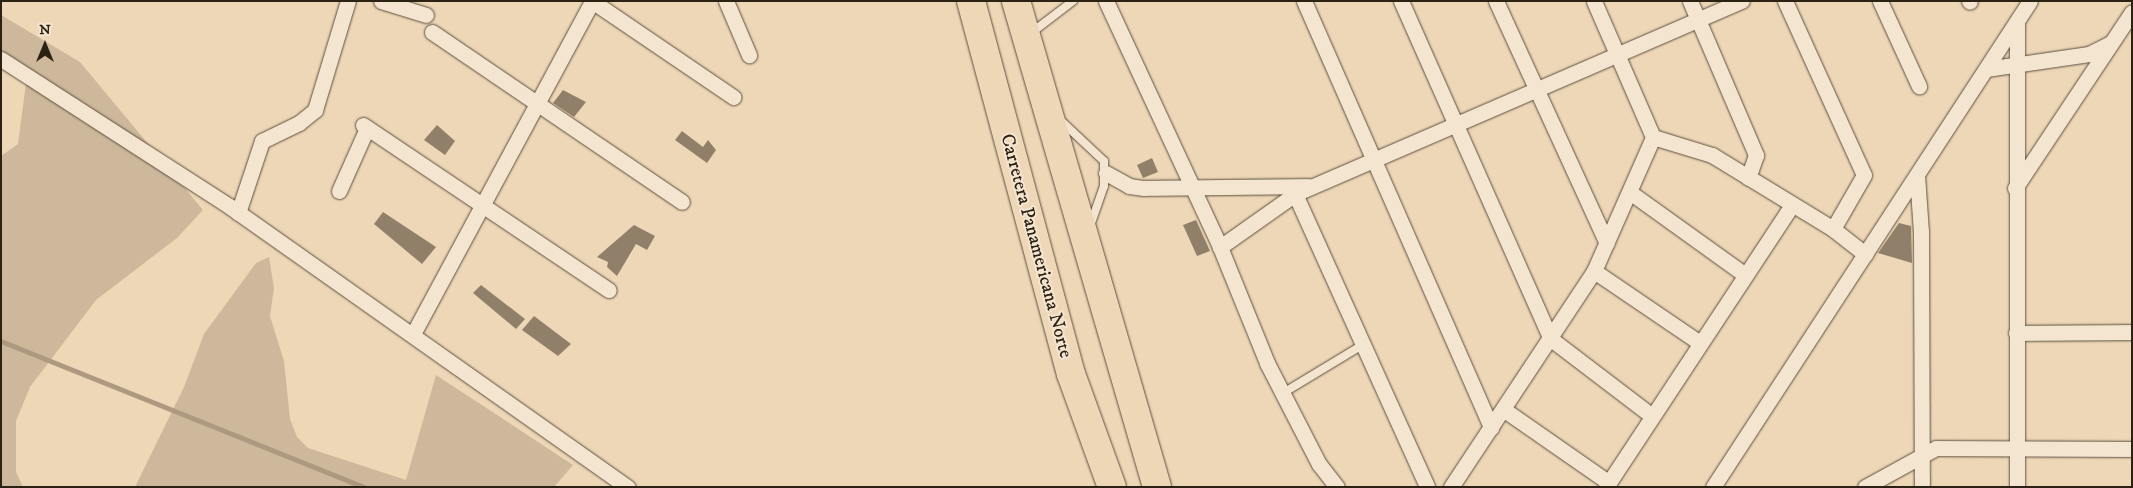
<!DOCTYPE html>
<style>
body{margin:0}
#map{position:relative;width:2133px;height:488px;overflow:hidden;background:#eed7b7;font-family:"IM FELL DW Pica",serif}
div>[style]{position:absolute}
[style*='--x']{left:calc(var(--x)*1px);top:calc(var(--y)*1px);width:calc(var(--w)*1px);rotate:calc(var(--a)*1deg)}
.green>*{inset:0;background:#cdb89b}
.stream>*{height:4.5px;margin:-2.25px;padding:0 2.25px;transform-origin:2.25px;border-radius:2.25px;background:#ac9980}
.building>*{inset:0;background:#918069}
.roads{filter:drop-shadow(0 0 1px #5c4f3d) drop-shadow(0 0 1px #5c4f3d)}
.lane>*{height:8px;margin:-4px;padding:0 4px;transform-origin:4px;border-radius:4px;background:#f4e5d0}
.street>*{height:15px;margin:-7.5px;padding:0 7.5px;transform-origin:7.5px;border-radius:7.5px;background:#f4e5d0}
.highway>*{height:28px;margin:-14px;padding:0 14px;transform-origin:14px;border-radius:14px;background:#eed7b7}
span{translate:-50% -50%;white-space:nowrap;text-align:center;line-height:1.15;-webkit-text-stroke:4px #f4e5d0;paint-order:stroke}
.street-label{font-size:19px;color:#2c2214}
.frame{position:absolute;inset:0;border:2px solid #2c2214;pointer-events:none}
.north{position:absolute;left:20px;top:20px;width:50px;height:50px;-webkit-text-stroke:4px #f4e5d0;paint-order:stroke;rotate:0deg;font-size:14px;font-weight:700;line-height:20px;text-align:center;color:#2c2214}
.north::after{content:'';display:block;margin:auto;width:18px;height:22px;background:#2c2214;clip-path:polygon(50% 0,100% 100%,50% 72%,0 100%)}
</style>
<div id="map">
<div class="green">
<div style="clip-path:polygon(1px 15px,80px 62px,203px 210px,177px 238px,96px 300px,30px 387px,16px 421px,16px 472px,23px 487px,1px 487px,1px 156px,18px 144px,28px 68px,1px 51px)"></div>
<div style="clip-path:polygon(269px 257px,274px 288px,270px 316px,284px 361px,290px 419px,297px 437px,308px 448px,406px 480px,436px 375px,573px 465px,554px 487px,135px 487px,184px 387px,204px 334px,256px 263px)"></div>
</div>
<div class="stream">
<div style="--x:1;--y:341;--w:391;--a:21.9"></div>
</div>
<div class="building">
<div style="clip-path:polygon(563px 90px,586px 102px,574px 117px,553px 103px)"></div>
<div style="clip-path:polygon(437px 125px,455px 141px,445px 155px,424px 140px)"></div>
<div style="clip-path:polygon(682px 131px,703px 147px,708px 140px,716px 150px,707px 163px,675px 140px)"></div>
<div style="clip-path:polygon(1152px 158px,1158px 172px,1143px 178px,1137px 165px)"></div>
<div style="clip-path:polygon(383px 212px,436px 247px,422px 264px,374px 224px)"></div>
<div style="clip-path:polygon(1196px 220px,1210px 251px,1197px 256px,1183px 225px)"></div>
<div style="clip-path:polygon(1899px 223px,1911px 226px,1912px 263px,1878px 253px)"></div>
<div style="clip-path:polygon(634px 225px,655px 236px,647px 250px,636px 244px,617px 276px,607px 267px,608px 262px,597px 257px)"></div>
<div style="clip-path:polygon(481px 285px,525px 319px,516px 329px,473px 293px)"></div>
<div style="clip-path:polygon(534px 316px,571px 344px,558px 356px,522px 330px)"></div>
</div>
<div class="roads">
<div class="lane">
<div style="--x:1031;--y:33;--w:53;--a:-37.3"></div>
<div style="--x:1058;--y:118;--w:63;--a:43.1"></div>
<div style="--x:1104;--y:161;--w:25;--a:90"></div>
<div style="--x:1104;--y:186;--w:42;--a:109.3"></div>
<div style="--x:1283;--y:393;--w:91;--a:-31.1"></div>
</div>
<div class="street">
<div style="--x:381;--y:1;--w:47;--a:17.3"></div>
<div style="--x:592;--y:1;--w:171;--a:34.2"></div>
<div style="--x:726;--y:1;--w:59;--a:66.9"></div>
<div style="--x:1106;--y:1;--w:271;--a:65.1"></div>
<div style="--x:1220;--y:247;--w:125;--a:67.9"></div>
<div style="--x:1267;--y:363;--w:114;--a:62.8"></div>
<div style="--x:1319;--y:464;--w:29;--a:52"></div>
<div style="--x:1304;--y:1;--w:466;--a:66.3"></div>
<div style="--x:1401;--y:1;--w:370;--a:66.1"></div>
<div style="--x:1551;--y:339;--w:127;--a:37.3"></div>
<div style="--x:1496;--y:1;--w:266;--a:65.4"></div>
<div style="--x:1690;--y:1;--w:168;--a:66.8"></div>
<div style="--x:1756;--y:155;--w:24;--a:109"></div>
<div style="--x:1785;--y:1;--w:191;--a:65.6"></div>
<div style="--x:1864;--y:175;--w:62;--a:119.9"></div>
<div style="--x:1880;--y:1;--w:94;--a:65.4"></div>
<div style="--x:1969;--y:1;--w:1;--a:45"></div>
<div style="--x:2017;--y:22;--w:465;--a:90"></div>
<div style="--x:432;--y:32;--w:302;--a:34.2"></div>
<div style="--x:1;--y:59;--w:271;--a:32.8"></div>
<div style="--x:229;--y:206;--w:488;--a:35.2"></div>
<div style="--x:1986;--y:69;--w:104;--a:-8.3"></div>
<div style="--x:2089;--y:54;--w:25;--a:-27"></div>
<div style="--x:363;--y:125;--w:296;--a:33.9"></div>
<div style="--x:1653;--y:137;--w:62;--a:17"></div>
<div style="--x:1712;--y:155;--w:142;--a:31.4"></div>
<div style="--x:1833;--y:229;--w:41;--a:38"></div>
<div style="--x:1106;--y:173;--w:26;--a:29"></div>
<div style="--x:1129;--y:186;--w:15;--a:8"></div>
<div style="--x:1144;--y:188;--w:164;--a:-0.7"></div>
<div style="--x:1917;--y:175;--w:57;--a:86"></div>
<div style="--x:1921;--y:232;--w:255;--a:89.8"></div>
<div style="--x:2015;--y:188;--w:211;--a:-56.4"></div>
<div style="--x:339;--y:191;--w:69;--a:-66"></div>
<div style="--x:1631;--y:193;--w:140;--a:35.7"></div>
<div style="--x:1295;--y:194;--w:321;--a:65.7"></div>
<div style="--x:238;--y:213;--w:76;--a:-71.6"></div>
<div style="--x:262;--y:141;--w:41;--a:-25.9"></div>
<div style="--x:299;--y:123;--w:21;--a:-39"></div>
<div style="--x:315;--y:110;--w:114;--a:-73.2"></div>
<div style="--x:1220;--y:247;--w:92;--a:-35.2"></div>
<div style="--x:1295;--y:194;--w:487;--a:-23.4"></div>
<div style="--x:1594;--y:271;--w:128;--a:34.2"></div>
<div style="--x:2016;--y:333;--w:116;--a:-0.5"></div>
<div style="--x:413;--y:334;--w:378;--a:-61.7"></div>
<div style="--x:1503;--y:409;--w:128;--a:34.8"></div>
<div style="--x:1451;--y:487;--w:259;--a:-56.5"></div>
<div style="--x:1594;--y:271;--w:146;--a:-66.2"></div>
<div style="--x:1653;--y:137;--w:148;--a:-113.5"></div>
<div style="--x:1606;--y:487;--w:338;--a:-56.6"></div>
<div style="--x:1713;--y:487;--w:580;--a:-56.89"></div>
<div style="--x:1865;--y:487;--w:81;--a:-28.8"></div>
<div style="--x:1936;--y:448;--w:196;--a:0.3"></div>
</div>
<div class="highway">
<div style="--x:971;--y:1;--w:386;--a:75"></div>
<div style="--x:1071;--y:374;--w:120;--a:70.1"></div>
<div style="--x:1016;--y:1;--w:506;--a:73.82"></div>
</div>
</div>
<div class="street-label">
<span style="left:1036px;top:246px;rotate:75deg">Carretera Panamericana Norte</span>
</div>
<div class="frame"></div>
<div class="north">N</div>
</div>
